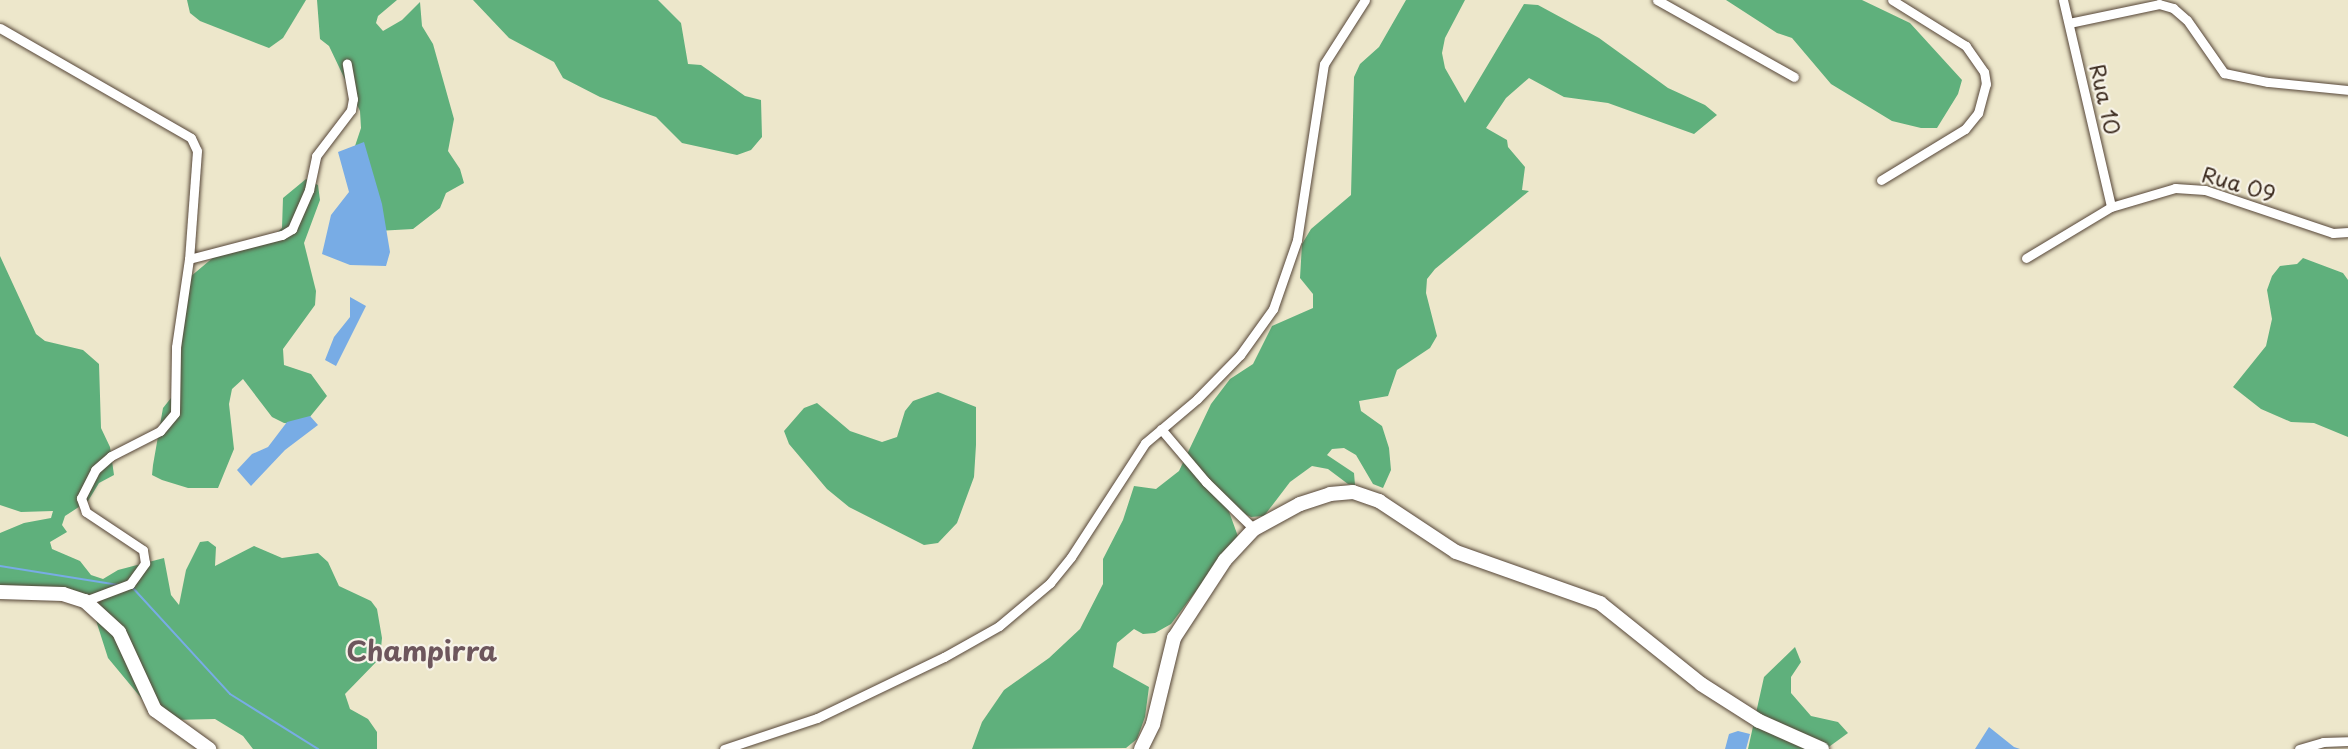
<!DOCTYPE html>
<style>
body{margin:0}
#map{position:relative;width:2348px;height:749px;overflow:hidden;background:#ede7cb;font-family:"Playpen Sans",sans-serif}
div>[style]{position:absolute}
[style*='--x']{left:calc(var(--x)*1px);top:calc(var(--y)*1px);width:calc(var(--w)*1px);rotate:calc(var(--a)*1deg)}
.forest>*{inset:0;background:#5fb07c}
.water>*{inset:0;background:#78ace5}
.stream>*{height:2px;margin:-1px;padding:0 1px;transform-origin:1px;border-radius:1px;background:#78ace5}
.roads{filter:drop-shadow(0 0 2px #564638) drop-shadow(0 0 2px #564638)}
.street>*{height:9px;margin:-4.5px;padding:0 4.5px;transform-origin:4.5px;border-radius:4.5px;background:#fff}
.secondary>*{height:14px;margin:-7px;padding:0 7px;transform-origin:7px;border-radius:7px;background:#fff}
span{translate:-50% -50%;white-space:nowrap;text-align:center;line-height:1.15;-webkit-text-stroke:4.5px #f7f3e8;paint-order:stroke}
.street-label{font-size:21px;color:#3b2a1e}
.district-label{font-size:27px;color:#6d565c;font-weight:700}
</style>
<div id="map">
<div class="forest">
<div style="clip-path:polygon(187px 0,306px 0,283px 38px,269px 48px,200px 21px,190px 13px)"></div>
<div style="clip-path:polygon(317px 0,397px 0,378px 16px,376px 23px,383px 31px,402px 20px,420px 2px,422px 26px,433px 44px,454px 119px,448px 151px,460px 169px,464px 183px,446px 193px,440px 208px,413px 229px,377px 231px,350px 161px,361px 128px,360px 111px,329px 46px,320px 39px)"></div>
<div style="clip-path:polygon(473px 0,658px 0,681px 23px,688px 64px,701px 65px,745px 96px,761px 100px,762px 137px,751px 150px,737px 155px,682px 143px,656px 117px,600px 97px,563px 78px,554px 62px,509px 38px)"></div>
<div style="clip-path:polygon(1406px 0,1465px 0,1445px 38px,1442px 53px,1445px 68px,1465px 103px,1524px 4px,1538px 5px,1599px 38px,1668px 88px,1705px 105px,1717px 115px,1694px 134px,1608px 103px,1564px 97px,1529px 78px,1506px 98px,1486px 128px,1507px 140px,1508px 147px,1525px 167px,1522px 190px,1529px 191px,1435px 269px,1427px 279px,1426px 293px,1437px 336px,1430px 348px,1397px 370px,1388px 396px,1359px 401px,1361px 411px,1382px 426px,1389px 448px,1391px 470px,1383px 488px,1373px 484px,1356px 455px,1344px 448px,1332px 449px,1327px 455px,1354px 473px,1355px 485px,1348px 484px,1328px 469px,1312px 466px,1290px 482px,1264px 516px,1251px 517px,1227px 506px,1240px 542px,1215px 566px,1171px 624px,1155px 633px,1143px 634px,1134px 629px,1117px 643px,1113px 667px,1149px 687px,1145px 717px,1137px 739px,1126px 748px,972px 749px,982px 722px,1004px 690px,1049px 658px,1080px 629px,1103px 584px,1103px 559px,1123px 520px,1134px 486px,1156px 489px,1179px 471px,1211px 404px,1230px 379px,1253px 364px,1272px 326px,1313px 308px,1313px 294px,1300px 278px,1302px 244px,1311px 229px,1351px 195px,1354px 77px,1360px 64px,1379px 47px)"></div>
<div style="clip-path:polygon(1726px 0,1862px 0,1910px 23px,1962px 80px,1958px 94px,1937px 128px,1921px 128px,1892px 121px,1831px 84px,1792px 38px,1777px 33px)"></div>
<div style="clip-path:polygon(306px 179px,318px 185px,320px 200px,304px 243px,316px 291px,315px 305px,283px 349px,284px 365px,311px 374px,327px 396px,309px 418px,298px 424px,284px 423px,272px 417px,243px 379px,232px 389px,229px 404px,234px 449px,218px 488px,188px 488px,162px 480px,152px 475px,153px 465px,163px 408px,171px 398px,180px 370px,185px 291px,190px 277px,215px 256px,271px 238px,282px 228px,283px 198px)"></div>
<div style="clip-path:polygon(0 256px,36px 334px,45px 341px,83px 350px,99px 364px,101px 428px,110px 447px,114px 475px,99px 483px,88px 501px,65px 516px,62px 525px,67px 532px,50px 542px,52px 549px,80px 561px,91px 575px,103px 579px,118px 570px,164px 558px,171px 595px,179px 605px,186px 570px,200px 542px,208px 541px,216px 547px,215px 566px,254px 546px,282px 558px,318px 553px,328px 562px,339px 586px,371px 601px,377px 609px,382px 638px,380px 658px,345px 694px,350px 709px,368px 719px,377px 732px,377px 749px,253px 749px,243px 736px,215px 719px,172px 720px,147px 705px,108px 658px,93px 611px,105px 594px,79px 595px,0 585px,0 533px,24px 523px,51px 518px,53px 511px,21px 512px,0 505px)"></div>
<div style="clip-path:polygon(2303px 258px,2343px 273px,2348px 280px,2348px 437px,2314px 423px,2291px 422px,2261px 409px,2233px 387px,2266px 346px,2272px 319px,2267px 290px,2272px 276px,2280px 266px,2297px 264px)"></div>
<div style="clip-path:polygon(938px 392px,976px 407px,976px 445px,974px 477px,957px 523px,938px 543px,924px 545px,849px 507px,827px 489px,789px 444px,784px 431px,804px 408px,817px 403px,850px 431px,882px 442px,897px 437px,905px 411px,913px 401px)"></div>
<div style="clip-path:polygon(1795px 647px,1801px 662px,1791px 677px,1791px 693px,1811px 716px,1838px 722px,1848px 733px,1826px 749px,1748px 749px,1764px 677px)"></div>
</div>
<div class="water">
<div style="clip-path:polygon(364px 142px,382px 204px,390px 252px,386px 266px,350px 265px,322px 254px,331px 215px,349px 192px,338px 152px)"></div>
<div style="clip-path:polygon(350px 297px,366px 306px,336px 366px,325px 360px,334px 337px,350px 317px)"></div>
<div style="clip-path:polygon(310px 416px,318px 425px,285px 450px,251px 486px,237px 470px,252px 454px,268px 447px,287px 422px)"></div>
<div style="clip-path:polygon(1989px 727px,2014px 747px,2020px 749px,1975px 749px)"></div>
<div style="clip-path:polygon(1738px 731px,1750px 734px,1746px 749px,1725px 749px,1729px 734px)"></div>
</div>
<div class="stream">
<div style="--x:0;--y:566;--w:120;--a:9.1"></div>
<div style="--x:132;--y:587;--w:145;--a:47.5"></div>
<div style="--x:230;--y:694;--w:104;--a:32"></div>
</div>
<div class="roads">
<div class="street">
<div style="--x:1657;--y:0;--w:157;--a:29.3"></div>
<div style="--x:2063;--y:0;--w:212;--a:76.9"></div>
<div style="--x:2069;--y:23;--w:92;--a:-11.9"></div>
<div style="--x:2159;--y:4;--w:15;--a:16"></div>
<div style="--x:2173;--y:8;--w:18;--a:41"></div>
<div style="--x:2187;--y:20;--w:65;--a:55.1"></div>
<div style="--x:2224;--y:73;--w:45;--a:11.6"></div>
<div style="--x:2268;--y:82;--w:80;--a:5.7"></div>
<div style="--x:0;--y:28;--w:220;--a:29.9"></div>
<div style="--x:191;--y:138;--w:14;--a:65"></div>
<div style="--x:197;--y:151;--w:108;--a:94.2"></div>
<div style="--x:1881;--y:180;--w:98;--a:-31.3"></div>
<div style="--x:1965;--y:129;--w:21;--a:-51"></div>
<div style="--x:1978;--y:113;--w:30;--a:-75"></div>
<div style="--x:1986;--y:84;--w:12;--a:-99"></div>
<div style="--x:1984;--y:72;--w:32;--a:-125"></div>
<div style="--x:1966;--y:46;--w:87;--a:-148.1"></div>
<div style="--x:2026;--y:258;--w:99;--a:-31"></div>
<div style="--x:2111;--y:207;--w:67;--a:-16.5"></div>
<div style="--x:2175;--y:188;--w:30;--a:4"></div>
<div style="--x:2205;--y:190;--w:135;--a:18.6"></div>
<div style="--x:2333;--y:233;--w:15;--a:-4"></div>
<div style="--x:1161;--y:429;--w:70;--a:49.7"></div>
<div style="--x:1206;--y:482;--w:67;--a:44.4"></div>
<div style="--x:85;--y:601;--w:48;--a:-20.7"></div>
<div style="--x:130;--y:584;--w:26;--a:-54"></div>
<div style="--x:145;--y:563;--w:13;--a:-99"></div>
<div style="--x:143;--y:550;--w:69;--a:-146.3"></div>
<div style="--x:86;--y:512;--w:15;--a:-110"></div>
<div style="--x:81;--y:498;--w:31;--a:-63"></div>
<div style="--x:95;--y:470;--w:21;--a:-41"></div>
<div style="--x:111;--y:456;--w:55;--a:-27"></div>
<div style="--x:160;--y:431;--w:23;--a:-50"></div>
<div style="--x:175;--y:413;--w:66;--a:-89.1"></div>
<div style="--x:176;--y:347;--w:89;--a:-81.6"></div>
<div style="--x:189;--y:259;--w:96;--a:-14.5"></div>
<div style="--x:282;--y:235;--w:12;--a:-31"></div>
<div style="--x:292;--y:229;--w:43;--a:-66.4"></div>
<div style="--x:309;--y:190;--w:35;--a:-78"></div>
<div style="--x:316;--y:156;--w:58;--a:-52.7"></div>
<div style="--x:351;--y:110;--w:11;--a:-80"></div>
<div style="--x:353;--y:99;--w:36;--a:-100"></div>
<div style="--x:724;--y:749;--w:98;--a:-18.4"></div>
<div style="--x:817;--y:718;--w:141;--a:-25.7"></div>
<div style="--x:944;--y:657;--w:63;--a:-29.4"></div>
<div style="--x:999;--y:626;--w:67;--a:-40.1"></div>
<div style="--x:1050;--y:583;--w:33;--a:-51"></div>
<div style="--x:1071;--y:557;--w:136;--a:-57"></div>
<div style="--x:1145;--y:443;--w:68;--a:-40.2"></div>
<div style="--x:1197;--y:399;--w:62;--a:-45.7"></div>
<div style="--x:1240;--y:355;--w:57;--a:-54.3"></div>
<div style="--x:1273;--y:309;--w:73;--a:-70.8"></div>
<div style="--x:1297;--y:240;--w:178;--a:-81.3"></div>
<div style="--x:1324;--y:64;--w:76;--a:-57.4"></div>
<div style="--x:2299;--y:749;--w:25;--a:-16"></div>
<div style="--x:2323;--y:742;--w:25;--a:-2"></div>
</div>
<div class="secondary">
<div style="--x:0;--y:592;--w:63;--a:1.8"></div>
<div style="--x:63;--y:594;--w:23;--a:18"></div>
<div style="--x:85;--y:601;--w:46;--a:42.4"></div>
<div style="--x:119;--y:632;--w:86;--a:65.2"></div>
<div style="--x:155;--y:710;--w:67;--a:35.8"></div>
<div style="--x:1141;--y:749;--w:28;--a:-64"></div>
<div style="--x:1153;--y:724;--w:89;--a:-76.3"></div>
<div style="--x:1174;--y:638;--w:93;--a:-56.8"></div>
<div style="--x:1225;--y:560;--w:42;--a:-46.9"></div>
<div style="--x:1254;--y:529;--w:52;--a:-28.5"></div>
<div style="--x:1300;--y:504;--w:32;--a:-18"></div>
<div style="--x:1330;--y:494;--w:23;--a:-5"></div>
<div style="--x:1353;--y:492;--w:28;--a:19"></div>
<div style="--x:1379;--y:501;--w:92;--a:33.5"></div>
<div style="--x:1456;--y:552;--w:153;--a:19.5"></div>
<div style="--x:1600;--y:603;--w:129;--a:38.7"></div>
<div style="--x:1701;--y:684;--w:69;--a:32.5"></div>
<div style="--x:1759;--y:721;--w:69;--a:24"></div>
</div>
</div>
<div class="street-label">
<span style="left:2106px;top:99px;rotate:77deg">Rua 10</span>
<span style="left:2239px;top:183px;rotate:16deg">Rua 09</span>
</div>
<div class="district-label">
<span style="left:422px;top:650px">Champirra</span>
</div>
</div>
